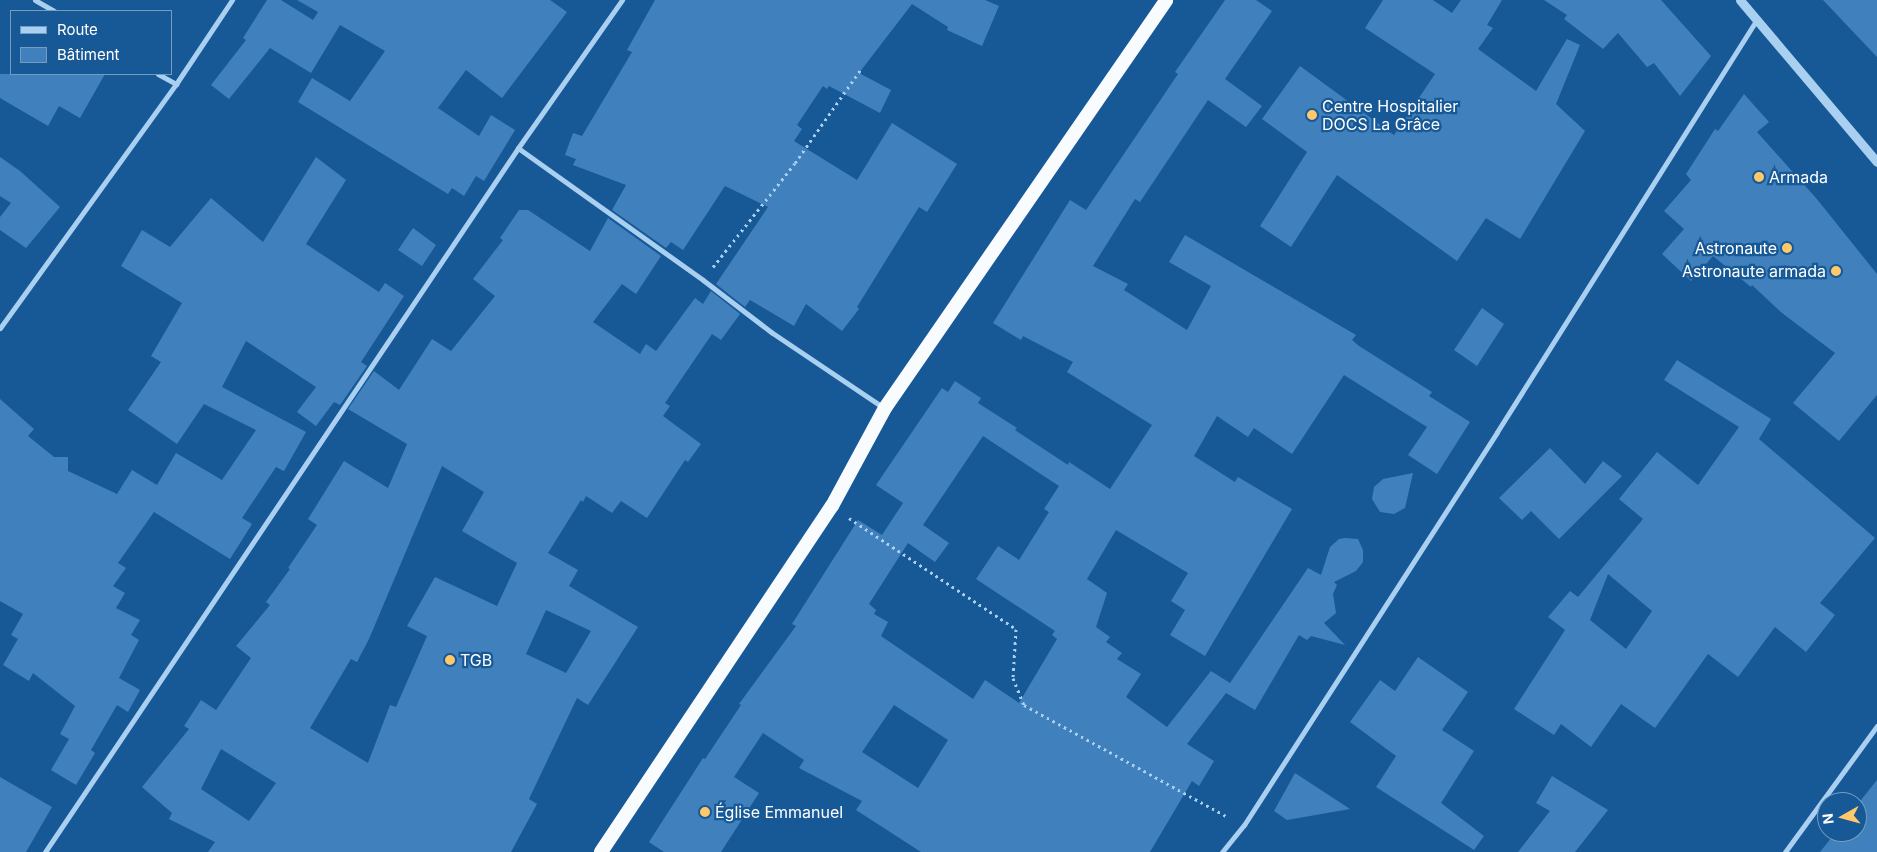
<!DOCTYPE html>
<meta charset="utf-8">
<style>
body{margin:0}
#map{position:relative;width:1877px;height:852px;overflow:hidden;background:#175896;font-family:Inter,sans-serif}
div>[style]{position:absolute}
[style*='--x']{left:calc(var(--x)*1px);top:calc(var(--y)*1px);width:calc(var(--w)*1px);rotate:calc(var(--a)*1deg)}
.building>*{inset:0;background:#4081bd}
.path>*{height:3px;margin-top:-1.5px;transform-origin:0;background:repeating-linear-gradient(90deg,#a9cff1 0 2.5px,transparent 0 6.5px)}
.minor>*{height:5px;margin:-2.5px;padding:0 2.5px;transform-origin:2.5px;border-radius:2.5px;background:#a9cff1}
.tertiary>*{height:9px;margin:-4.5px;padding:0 4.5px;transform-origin:4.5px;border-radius:4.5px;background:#a9cff1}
.trunk>*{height:14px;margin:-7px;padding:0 7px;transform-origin:7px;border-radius:7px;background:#f9fcff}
.dots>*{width:14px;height:14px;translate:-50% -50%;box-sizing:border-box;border:2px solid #175896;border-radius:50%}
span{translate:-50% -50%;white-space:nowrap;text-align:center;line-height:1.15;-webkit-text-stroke:4.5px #175896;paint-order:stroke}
.poi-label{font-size:16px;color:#fff}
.left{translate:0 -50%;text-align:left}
.right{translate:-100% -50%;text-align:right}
.legend{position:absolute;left:10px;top:10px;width:162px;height:65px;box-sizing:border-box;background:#175896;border:1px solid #749bc0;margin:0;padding:6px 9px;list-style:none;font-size:15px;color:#fff}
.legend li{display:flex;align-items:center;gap:10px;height:25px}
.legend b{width:25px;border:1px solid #749bc0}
.north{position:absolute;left:1817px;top:792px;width:50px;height:50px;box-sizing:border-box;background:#175896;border:1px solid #749bc0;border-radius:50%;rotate:263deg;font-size:14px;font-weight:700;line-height:20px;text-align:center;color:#fff}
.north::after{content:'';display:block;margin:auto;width:18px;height:22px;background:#ffc869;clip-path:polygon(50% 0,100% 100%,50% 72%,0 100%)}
</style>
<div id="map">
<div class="building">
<div style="clip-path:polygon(267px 0,281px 0,313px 20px,318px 12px,297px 0,550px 0,567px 12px,502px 98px,466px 70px,438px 108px,479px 136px,491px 115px,515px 130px,484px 181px,476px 176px,464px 196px,452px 188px,448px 194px,298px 102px,312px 78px,350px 101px,385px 51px,340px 25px,311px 73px,270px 48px,229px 99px,211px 85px,246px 40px,243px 38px)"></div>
<div style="clip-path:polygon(655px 0,985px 0,999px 6px,982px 46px,947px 30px,948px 27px,912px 4px,859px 73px,891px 90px,880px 113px,829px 86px,827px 89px,823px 86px,797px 125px,802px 129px,794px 141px,857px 180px,892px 123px,957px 164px,927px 212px,919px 207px,857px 307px,859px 309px,842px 331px,806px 304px,794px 326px,750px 300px,745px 307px,716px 284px,768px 207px,725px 186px,683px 250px,671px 242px,666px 248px,612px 210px,626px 185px,573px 165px,576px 159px,565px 155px,573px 133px,582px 136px,632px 52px,627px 50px)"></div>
<div style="clip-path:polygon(evenodd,1225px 0,1256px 0,1272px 11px,1225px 79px,1262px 106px,1246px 127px,1208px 100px,1140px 202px,1135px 199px,1093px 266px,1128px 284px,1124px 290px,1187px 330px,1211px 286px,1169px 262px,1185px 235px,1356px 335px,1352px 340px,1359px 346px,1432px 392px,1429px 396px,1470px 422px,1437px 474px,1408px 455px,1427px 427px,1344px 375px,1292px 454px,1254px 428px,1248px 437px,1217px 416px,1194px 456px,1235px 482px,1238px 477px,1292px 509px,1205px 656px,1170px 635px,1185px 610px,1171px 601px,1188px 573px,1116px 530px,1087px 579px,1107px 593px,1096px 627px,1110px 637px,1106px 642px,1122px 653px,1117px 659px,1141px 674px,1126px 697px,1167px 727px,1211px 671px,1230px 683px,1308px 568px,1321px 575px,1330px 547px,1339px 539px,1345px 538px,1358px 539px,1363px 550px,1363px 562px,1356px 571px,1334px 582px,1337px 585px,1333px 594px,1336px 613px,1324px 623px,1345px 645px,1311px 636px,1307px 640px,1299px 635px,1255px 710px,1226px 693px,1187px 744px,1214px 761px,1199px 786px,1192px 781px,1150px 852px,921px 852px,856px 810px,862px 801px,799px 768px,804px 760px,763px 733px,734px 777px,759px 793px,721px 852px,664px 852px,649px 842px,703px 758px,705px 759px,741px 705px,739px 704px,796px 626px,792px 624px,858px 520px,882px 535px,903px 503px,876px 485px,942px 388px,948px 392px,955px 381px,981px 398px,978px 403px,1017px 428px,1015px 430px,1068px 465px,1069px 462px,1110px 489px,1152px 425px,1067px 372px,1073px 362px,1023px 336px,1021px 340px,993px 323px,1070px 200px,1086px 210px,1178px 74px,1175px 72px,1225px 0,983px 436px,1059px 486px,1044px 509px,1049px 512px,1019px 560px,998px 546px,976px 579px,1055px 631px,1052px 635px,1057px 639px,1019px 703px,985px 680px,973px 699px,881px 636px,888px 622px,874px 614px,876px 610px,869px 604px,908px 543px,935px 562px,949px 543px,923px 525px,983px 436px,1225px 0,894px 705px,948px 740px,918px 788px,862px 752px,894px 705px)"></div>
<div style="clip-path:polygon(1383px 0,1433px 0,1452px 13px,1461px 0,1502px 0,1487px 25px,1493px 28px,1478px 49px,1536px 91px,1567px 39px,1580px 45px,1556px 104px,1585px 131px,1520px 239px,1486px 218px,1457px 261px,1337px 175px,1291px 247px,1260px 226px,1307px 152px,1262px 119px,1300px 66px,1394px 135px,1435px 74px,1365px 28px)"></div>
<div style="clip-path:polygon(1544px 0,1661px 0,1711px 56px,1680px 96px,1654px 63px,1647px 67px,1618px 33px,1603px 49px,1564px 19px,1567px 15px)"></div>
<div style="clip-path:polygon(1823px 0,1877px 0,1877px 57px)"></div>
<div style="clip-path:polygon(0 74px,105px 74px,80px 118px,59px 106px,48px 126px,0 98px)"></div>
<div style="clip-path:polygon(1744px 94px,1769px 122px,1757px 132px,1816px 198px,1877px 274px,1877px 395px,1839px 441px,1793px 403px,1835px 353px,1782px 313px,1752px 285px,1751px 287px,1713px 256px,1691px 281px,1662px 254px,1684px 229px,1664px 211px,1691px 180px,1686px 174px,1715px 129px,1718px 131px)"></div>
<div style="clip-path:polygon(0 157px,20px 171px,60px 207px,26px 248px,0 230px,0 217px,11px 203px,0 196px)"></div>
<div style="clip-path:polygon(316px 157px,346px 180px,306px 244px,379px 292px,385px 283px,404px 296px,361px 362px,367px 366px,340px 405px,334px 402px,316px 426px,297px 412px,316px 387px,246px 341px,222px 387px,306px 432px,284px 471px,276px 467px,242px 518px,252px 524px,230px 559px,154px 512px,118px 563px,126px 568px,113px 586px,125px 593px,116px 608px,140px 620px,131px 635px,139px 640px,119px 678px,140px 690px,128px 712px,117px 705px,91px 750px,95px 753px,76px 785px,51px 770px,69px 739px,60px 734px,75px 706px,33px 673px,29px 681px,3px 665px,18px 639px,11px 635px,23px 614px,0 601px,0 399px,34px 429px,28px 436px,54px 457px,68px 457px,68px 471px,117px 494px,132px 470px,157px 485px,176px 453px,222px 480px,256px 430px,204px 404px,177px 444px,128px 410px,161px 362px,151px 356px,182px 303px,121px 266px,142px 230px,170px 247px,211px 198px,263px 242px)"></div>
<div style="clip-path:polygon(evenodd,519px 210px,528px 210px,590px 251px,608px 218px,661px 256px,636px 294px,622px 284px,593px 322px,640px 354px,646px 344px,656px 351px,695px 298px,703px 304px,711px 291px,740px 314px,721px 340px,712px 334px,665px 403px,670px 406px,663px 416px,701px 444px,688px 462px,685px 460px,647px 518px,621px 501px,612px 513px,586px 496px,583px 502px,581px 500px,548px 553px,578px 570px,569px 586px,638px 627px,588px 705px,577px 698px,529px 799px,537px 804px,511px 852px,208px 852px,215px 842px,169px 819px,172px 813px,142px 787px,189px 729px,184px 726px,201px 700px,216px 710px,251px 658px,236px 646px,270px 605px,266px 602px,290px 569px,288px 568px,317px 525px,308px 519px,344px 461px,388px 488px,407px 444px,348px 409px,374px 371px,399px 390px,432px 339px,451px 351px,495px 296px,473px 279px,503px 240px,500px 238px,519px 210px,442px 466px,484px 492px,462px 531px,517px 563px,497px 606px,435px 577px,407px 626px,427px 636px,396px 707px,390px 705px,368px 763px,310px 728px,351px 659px,357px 662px,369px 639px,442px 466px,519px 210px,546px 610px,591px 631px,566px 673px,526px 654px,546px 610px,519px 210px,221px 749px,276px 783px,249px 821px,201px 789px,221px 749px)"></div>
<div style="clip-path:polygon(413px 228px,436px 245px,422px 266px,398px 250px)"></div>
<div style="clip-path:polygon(1482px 308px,1504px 324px,1477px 366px,1454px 350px)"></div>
<div style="clip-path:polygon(evenodd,1677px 360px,1771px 419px,1759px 439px,1875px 538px,1820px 603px,1835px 615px,1806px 652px,1775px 627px,1738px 677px,1708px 654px,1655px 728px,1621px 704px,1591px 747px,1561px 724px,1554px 735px,1514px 709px,1565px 630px,1548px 617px,1570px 591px,1578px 597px,1643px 519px,1619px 499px,1657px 452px,1698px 485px,1739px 427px,1664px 380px,1677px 360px,1608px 574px,1652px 611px,1626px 649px,1590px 620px,1608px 574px)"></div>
<div style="clip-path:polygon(1550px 448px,1585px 484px,1603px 461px,1622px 476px,1559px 539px,1531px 511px,1522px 520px,1499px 498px)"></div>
<div style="clip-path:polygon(1413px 473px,1405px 508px,1394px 514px,1380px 512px,1372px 499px,1374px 487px,1383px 479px)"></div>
<div style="clip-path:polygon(1418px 657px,1468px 692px,1442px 730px,1474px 751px,1441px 803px,1484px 836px,1474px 850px,1376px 787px,1396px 756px,1350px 722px,1380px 680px,1395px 691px)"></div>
<div style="clip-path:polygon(1295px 773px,1350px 809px,1287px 820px,1274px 811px)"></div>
<div style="clip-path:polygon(1552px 776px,1608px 810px,1575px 852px,1518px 852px,1550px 811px,1536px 803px)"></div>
<div style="clip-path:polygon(0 777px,52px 807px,26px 852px,0 852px)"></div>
<div style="clip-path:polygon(1877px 780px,1877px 852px,1820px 852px,1836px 832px,1857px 832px,1857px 805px)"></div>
</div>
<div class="path">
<div style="--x:713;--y:267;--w:132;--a:-51.7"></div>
<div style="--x:795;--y:163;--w:115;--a:-54.9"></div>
<div style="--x:849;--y:518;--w:201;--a:33.6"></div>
<div style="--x:1016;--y:629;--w:49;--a:93.5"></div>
<div style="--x:1013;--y:678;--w:29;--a:68"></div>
<div style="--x:1024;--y:705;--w:233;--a:28.8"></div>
</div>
<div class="minor">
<div style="--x:35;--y:0;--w:22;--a:30"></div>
<div style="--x:158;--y:74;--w:21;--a:29"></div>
<div style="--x:518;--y:148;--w:227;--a:35.5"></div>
<div style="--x:703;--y:280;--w:86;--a:37.4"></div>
<div style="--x:771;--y:332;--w:136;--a:33.9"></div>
<div style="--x:0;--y:328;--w:301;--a:-54.2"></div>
<div style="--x:176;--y:84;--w:101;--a:-56.3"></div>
<div style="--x:45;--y:852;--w:848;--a:-56.1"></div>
<div style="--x:518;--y:148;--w:181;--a:-54.9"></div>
<div style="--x:1222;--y:852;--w:35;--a:-51"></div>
<div style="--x:1244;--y:825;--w:467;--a:-57.2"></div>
<div style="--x:1497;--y:432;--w:486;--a:-57.8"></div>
<div style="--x:1785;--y:852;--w:156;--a:-53.9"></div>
</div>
<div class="tertiary">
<div style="--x:1740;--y:0;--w:212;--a:49.8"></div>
</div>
<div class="trunk">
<div style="--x:601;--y:852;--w:416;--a:-56.3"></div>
<div style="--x:832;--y:506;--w:111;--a:-61.6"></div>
<div style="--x:885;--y:408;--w:495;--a:-55.4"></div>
</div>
<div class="dots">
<div style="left:1312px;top:115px;background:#ffc869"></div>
<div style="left:1759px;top:177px;background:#ffc869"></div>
<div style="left:1787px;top:248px;background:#ffc869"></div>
<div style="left:1836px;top:271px;background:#ffc869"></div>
<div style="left:450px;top:660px;background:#ffc869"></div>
<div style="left:705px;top:812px;background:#ffc869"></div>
</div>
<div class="poi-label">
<span class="left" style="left:1322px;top:115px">Centre Hospitalier<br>DOCS La Grâce</span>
<span class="left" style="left:1769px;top:177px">Armada</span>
<span class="right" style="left:1777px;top:248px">Astronaute</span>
<span class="right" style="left:1826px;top:271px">Astronaute armada</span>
<span class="left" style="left:460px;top:660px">TGB</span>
<span class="left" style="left:715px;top:812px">Église Emmanuel</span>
</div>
<ul class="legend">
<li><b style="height:6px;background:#a9cff1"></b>Route</li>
<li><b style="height:14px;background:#4081bd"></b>Bâtiment</li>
</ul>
<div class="north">N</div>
</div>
